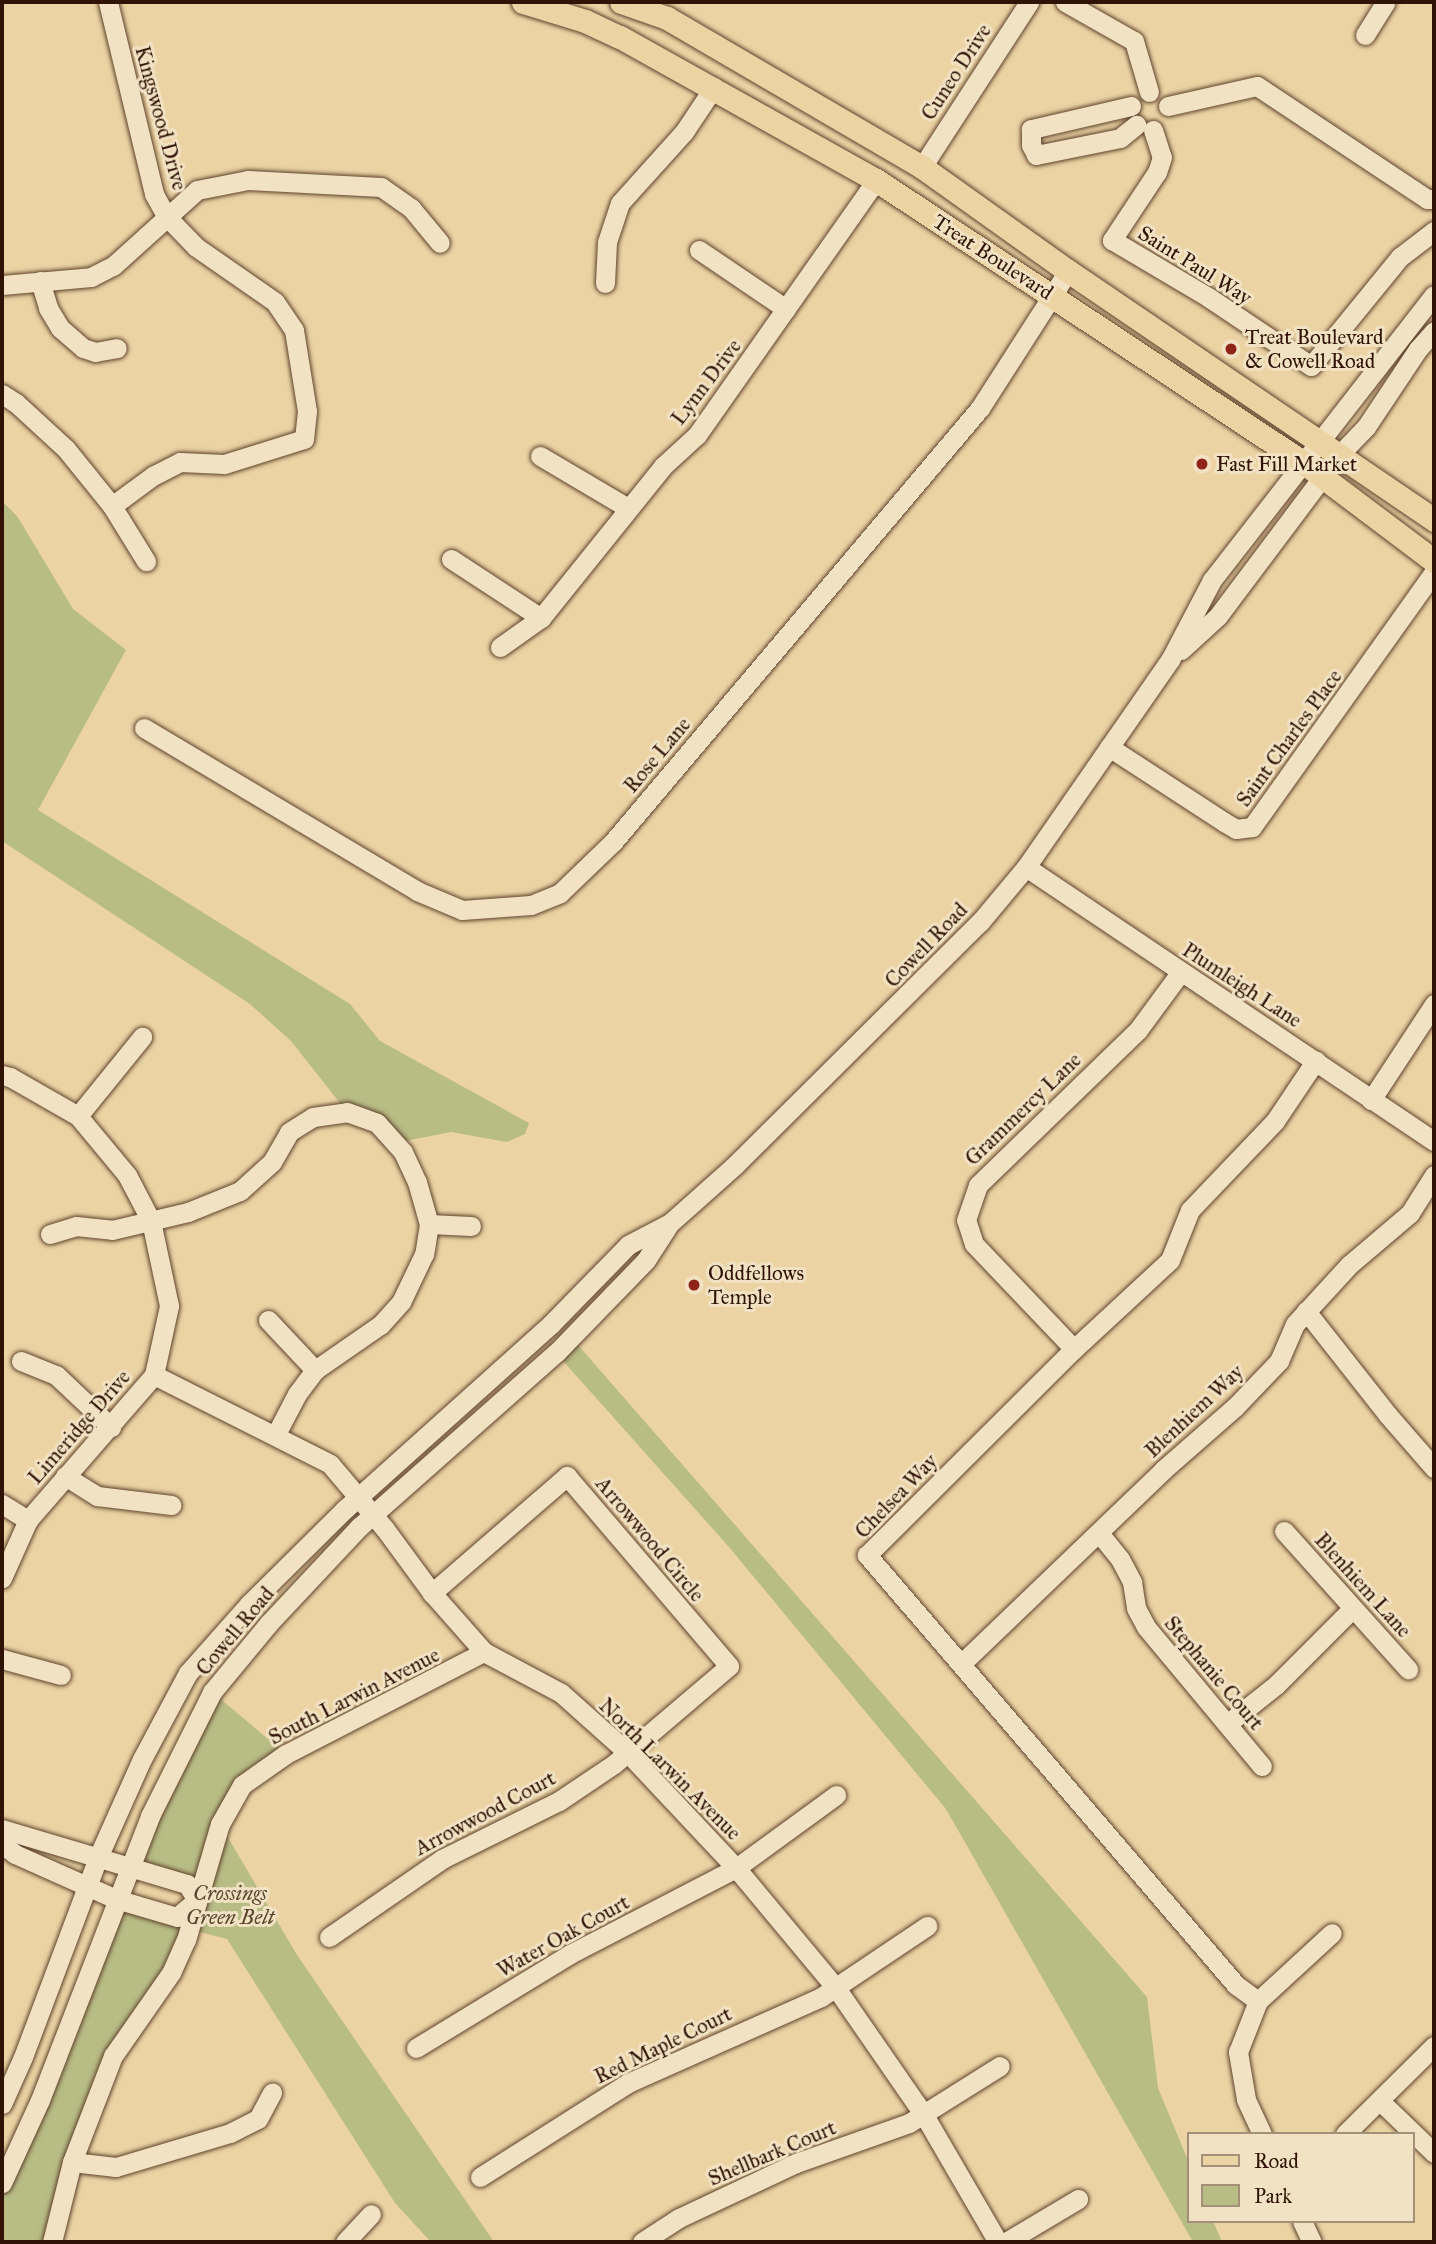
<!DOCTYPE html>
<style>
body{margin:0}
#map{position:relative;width:1436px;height:2244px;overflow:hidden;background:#ebd3a4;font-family:"IM FELL Great Primer",serif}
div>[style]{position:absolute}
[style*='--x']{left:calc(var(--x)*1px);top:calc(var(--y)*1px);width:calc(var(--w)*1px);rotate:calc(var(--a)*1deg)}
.green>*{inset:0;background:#b8bc85}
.roads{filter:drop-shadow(0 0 2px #5f432d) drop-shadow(0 0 2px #5f432d)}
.minor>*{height:19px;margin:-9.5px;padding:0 9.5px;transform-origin:9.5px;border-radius:9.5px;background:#f2e2c4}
.major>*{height:23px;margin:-11.5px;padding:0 11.5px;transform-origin:11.5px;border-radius:11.5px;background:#ebd3a4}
.dots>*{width:19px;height:19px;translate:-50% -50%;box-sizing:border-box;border:4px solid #f2e2c4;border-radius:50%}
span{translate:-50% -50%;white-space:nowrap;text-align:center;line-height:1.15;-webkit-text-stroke:6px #f2e2c4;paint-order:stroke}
.street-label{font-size:21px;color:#301305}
.poi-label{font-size:21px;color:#301305}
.left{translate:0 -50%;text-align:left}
.park-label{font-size:21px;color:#59462b;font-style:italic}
.frame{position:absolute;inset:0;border:4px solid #301305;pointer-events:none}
.legend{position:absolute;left:1187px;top:2132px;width:228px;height:91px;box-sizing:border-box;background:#f2e2c4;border:2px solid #a48f78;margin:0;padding:9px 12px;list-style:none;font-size:21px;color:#301305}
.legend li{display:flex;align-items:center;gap:14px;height:35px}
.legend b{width:35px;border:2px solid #a48f78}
</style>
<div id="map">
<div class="green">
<div style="clip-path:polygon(2px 501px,17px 516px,73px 609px,126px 650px,38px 810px,350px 1004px,380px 1041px,529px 1123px,525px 1134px,507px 1142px,451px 1132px,395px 1143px,347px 1112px,291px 1041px,250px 1004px,2px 841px)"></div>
<div style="clip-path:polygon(571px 1337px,1147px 1997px,1158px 2088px,1189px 2163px,1189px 2221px,1213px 2221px,1222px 2242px,1193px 2242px,946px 1809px,729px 1547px,556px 1353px)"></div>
<div style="clip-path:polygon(212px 1692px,286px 1754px,242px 1785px,220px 1824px,297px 1955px,494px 2242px,431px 2242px,395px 2203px,227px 1939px,189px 1929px,113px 2056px,52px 2242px,2px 2242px,2px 2183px,116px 1899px,177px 1917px,196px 1900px,129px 1864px)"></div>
</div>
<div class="roads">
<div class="minor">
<div style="--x:108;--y:2;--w:197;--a:76.5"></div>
<div style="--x:154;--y:194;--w:25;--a:61"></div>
<div style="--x:166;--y:216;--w:43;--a:45.9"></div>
<div style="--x:196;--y:247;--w:96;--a:34.8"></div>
<div style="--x:275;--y:302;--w:34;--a:56"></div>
<div style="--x:294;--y:330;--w:82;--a:80.9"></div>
<div style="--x:307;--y:411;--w:28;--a:96"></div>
<div style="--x:304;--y:439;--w:84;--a:162.6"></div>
<div style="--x:224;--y:464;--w:44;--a:-177.4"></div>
<div style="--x:180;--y:462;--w:29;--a:153"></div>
<div style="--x:154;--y:475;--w:52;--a:143.6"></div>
<div style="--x:1065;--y:2;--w:79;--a:29.5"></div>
<div style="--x:1134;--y:41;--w:53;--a:73.6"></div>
<div style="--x:1365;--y:35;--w:39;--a:-58"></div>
<div style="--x:1131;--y:106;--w:103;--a:167"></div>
<div style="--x:1031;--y:129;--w:16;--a:90"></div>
<div style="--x:1031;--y:145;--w:11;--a:63"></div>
<div style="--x:1036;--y:155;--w:86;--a:-11.4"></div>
<div style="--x:1120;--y:138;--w:21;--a:-39"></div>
<div style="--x:1168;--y:106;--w:91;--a:-12.7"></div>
<div style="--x:1257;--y:86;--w:204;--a:33.6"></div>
<div style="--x:1427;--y:199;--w:7;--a:0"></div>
<div style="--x:1153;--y:130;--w:28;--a:72"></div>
<div style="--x:1162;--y:157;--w:16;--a:108"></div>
<div style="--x:1157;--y:172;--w:82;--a:123.5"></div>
<div style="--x:1112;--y:240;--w:112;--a:30.7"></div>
<div style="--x:1208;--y:297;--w:124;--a:33.8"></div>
<div style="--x:1311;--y:366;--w:141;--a:-50.8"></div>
<div style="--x:1400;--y:257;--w:43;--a:-37.4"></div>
<div style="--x:922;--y:167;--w:197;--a:-57"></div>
<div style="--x:699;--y:250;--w:105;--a:34.1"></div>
<div style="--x:40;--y:281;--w:28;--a:73"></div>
<div style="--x:48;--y:308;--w:23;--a:59"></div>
<div style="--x:60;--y:328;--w:30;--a:41"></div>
<div style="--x:83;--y:348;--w:13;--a:18"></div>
<div style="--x:95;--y:352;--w:22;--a:-10"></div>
<div style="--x:605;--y:283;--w:41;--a:-87.2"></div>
<div style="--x:607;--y:242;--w:41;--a:-71.6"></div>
<div style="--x:620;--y:203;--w:96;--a:-48"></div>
<div style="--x:684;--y:132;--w:54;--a:-56.3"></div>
<div style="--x:2;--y:285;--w:89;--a:-5.1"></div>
<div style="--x:91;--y:277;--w:25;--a:-27"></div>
<div style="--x:113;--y:266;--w:113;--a:-42.1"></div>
<div style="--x:197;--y:190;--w:52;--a:-11.1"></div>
<div style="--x:248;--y:180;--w:133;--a:3"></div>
<div style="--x:381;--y:187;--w:37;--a:35"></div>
<div style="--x:411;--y:208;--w:45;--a:50.4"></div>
<div style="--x:2;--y:394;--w:17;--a:33"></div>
<div style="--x:16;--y:403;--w:68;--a:42.6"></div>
<div style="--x:66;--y:449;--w:73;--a:51.1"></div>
<div style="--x:112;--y:506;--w:65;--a:58.3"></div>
<div style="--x:540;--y:456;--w:102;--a:30.6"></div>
<div style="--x:451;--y:559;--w:108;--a:33.2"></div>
<div style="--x:500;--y:647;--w:50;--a:-35.3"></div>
<div style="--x:541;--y:618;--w:195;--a:-51.2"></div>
<div style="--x:663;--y:466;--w:46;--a:-42.4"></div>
<div style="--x:697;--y:435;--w:312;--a:-54.9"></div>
<div style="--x:1181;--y:650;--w:50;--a:-42.6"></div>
<div style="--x:1218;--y:616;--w:201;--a:-53.1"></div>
<div style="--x:1339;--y:455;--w:39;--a:-46"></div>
<div style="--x:1366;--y:427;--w:94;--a:-56.3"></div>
<div style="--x:1418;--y:349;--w:24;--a:-48"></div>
<div style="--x:144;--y:728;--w:318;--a:30.8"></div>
<div style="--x:417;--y:891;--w:49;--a:22.9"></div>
<div style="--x:462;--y:910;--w:69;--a:-4.1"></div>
<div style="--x:531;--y:905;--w:31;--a:-22"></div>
<div style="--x:560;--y:893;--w:74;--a:-43.9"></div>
<div style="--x:613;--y:842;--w:568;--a:-49.78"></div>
<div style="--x:980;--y:408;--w:163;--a:-57.3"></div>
<div style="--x:1109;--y:747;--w:137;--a:33.1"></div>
<div style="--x:1224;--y:822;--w:14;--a:30"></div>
<div style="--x:1236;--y:829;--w:16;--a:-7"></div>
<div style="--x:1252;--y:827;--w:313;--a:-54.5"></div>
<div style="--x:1026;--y:867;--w:491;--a:33.9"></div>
<div style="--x:2;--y:1075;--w:8;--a:14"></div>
<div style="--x:10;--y:1077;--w:78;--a:29.8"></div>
<div style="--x:78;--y:1116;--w:77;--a:50.3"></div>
<div style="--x:127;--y:1175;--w:52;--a:62.4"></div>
<div style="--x:151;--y:1221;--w:87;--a:78"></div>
<div style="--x:169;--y:1306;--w:71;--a:102.3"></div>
<div style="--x:154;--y:1375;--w:192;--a:131"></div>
<div style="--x:28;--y:1520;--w:64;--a:114.1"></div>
<div style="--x:1371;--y:1100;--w:115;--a:-56.7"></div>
<div style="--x:78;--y:1116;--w:102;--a:-51"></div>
<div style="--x:429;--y:1224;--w:42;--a:2.7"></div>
<div style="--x:50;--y:1234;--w:27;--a:-17"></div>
<div style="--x:76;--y:1226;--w:36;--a:6"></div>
<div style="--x:112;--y:1230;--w:78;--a:-13.3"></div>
<div style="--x:188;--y:1212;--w:56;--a:-22"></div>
<div style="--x:240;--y:1191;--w:43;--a:-42.2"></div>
<div style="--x:272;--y:1162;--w:34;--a:-60"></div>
<div style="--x:289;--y:1132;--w:28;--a:-32"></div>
<div style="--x:313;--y:1117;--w:34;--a:-8"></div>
<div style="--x:347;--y:1112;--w:32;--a:20"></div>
<div style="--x:377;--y:1123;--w:39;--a:48"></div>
<div style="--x:403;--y:1152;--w:33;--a:65"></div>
<div style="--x:417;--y:1182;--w:44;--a:74.1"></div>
<div style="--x:429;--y:1224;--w:30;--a:99"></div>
<div style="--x:424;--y:1254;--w:53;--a:115.6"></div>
<div style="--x:401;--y:1302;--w:31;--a:132"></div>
<div style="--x:380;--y:1325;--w:79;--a:145.3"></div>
<div style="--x:315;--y:1370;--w:30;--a:127"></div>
<div style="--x:297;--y:1394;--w:47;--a:117.6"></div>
<div style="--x:1306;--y:1311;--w:131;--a:51.8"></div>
<div style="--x:1387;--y:1414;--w:72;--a:49"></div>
<div style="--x:268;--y:1320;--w:69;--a:46.8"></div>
<div style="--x:1074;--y:1349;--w:145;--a:-133.6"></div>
<div style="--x:974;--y:1244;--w:25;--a:-108"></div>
<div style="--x:966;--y:1220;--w:37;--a:-71"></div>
<div style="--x:978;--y:1185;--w:223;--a:-44.1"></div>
<div style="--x:1138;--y:1030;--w:71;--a:-53.6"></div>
<div style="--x:21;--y:1361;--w:38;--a:22"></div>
<div style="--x:56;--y:1375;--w:76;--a:43.4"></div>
<div style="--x:154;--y:1375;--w:197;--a:26.8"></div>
<div style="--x:330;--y:1464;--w:85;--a:49.8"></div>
<div style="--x:385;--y:1529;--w:79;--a:53.7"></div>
<div style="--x:432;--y:1593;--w:79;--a:48.6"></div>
<div style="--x:484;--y:1652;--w:87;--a:28"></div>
<div style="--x:561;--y:1693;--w:89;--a:41.8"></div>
<div style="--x:627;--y:1752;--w:159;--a:46.8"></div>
<div style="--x:736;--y:1868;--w:156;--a:50.2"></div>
<div style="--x:836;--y:1988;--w:155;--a:55.3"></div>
<div style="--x:924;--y:2115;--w:147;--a:59.8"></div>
<div style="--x:65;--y:1476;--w:38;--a:32"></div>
<div style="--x:97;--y:1496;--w:75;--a:6.9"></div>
<div style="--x:2;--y:1504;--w:31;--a:32"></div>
<div style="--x:1284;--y:1531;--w:186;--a:48.1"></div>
<div style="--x:1099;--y:1533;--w:33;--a:51"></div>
<div style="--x:1120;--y:1559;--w:26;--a:62"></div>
<div style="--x:1132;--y:1582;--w:26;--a:81"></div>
<div style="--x:1136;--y:1608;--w:21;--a:62"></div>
<div style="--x:1146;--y:1627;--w:181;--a:50.2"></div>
<div style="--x:2;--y:1659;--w:61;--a:15.2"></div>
<div style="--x:962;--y:1663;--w:279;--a:-43.8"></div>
<div style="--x:1163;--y:1470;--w:96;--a:-41.2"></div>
<div style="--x:1235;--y:1407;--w:64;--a:-46.3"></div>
<div style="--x:1279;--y:1361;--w:40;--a:-66.6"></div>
<div style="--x:1295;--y:1324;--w:80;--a:-47.5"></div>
<div style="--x:1349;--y:1265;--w:80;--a:-40.4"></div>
<div style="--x:1410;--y:1213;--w:45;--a:-57.7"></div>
<div style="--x:1227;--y:1724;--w:63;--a:-38.5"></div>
<div style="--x:1276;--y:1685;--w:107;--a:-45"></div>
<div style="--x:2;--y:1829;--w:193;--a:16.6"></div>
<div style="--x:187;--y:1884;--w:19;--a:58"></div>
<div style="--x:197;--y:1900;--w:26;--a:140"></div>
<div style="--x:177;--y:1917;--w:64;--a:-163.6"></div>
<div style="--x:116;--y:1899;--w:111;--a:-156"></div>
<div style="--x:15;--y:1854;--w:16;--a:-142"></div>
<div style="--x:329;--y:1937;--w:137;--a:-34.6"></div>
<div style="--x:442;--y:1859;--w:131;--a:-26.4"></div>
<div style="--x:559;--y:1801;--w:66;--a:-33.9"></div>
<div style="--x:614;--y:1764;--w:151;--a:-40.4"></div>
<div style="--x:729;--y:1666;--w:250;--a:-130.5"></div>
<div style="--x:567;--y:1476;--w:179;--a:139.1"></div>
<div style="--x:1258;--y:2001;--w:27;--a:-144"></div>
<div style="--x:1236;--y:1985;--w:567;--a:-130.63"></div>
<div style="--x:867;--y:1555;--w:292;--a:-44.9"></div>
<div style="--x:1074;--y:1349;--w:131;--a:-42.8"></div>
<div style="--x:1170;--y:1260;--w:54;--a:-68.2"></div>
<div style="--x:1190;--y:1210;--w:123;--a:-46.3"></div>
<div style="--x:1275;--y:1121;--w:73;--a:-56.1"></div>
<div style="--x:416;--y:2048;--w:180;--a:-31.4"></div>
<div style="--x:570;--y:1954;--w:187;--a:-27.4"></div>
<div style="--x:736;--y:1868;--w:124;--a:-36.1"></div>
<div style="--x:1380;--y:2101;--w:75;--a:43.9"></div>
<div style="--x:2;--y:2104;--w:51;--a:-65.9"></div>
<div style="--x:23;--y:2057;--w:216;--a:-69.4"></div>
<div style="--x:99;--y:1855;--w:105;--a:-65.9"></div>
<div style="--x:142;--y:1759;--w:98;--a:-61.9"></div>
<div style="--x:188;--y:1673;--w:92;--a:-48.5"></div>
<div style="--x:249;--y:1604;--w:135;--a:-44.7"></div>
<div style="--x:345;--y:1509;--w:277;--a:-41.9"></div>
<div style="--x:551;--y:1324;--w:110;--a:-45.7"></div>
<div style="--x:628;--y:1245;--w:47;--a:-27.6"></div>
<div style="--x:670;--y:1223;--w:87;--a:-41.7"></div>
<div style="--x:735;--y:1165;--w:345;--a:-44.8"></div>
<div style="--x:980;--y:922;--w:72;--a:-50.1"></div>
<div style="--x:1026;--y:867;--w:252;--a:-55.2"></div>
<div style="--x:1170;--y:660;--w:90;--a:-62.3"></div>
<div style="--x:1212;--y:580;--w:361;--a:-52.1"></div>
<div style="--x:1262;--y:2134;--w:38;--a:-115"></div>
<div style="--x:1246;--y:2099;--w:48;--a:-99.7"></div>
<div style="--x:1238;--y:2052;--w:55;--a:-68.6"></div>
<div style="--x:1258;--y:2001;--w:100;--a:-42.6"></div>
<div style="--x:1345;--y:2134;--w:125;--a:-44.7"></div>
<div style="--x:72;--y:2162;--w:44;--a:6.5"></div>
<div style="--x:116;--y:2167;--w:119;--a:-16.6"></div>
<div style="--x:230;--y:2133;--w:31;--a:-27"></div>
<div style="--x:258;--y:2119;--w:30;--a:-62"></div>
<div style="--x:480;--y:2177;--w:175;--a:-32.4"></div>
<div style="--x:628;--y:2083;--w:211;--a:-24"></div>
<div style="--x:821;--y:1997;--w:128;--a:-33.8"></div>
<div style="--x:2;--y:2183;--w:91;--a:-65.4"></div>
<div style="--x:40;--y:2100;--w:305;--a:-68.8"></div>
<div style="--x:150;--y:1816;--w:139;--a:-63.4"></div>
<div style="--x:212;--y:1692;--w:89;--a:-50.4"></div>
<div style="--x:269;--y:1623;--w:132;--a:-46.8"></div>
<div style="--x:359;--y:1527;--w:263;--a:-41.5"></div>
<div style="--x:556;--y:1353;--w:129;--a:-45.9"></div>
<div style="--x:646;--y:1260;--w:40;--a:-57.1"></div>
<div style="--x:1302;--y:2221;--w:23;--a:65"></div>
<div style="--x:52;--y:2242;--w:82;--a:-76"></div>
<div style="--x:72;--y:2162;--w:114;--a:-68.9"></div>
<div style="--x:113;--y:2056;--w:101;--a:-55.1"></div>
<div style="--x:171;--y:1973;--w:36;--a:-66"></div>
<div style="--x:186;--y:1940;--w:121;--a:-73.7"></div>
<div style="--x:220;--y:1824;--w:45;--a:-60.6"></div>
<div style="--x:242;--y:1785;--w:54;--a:-35.2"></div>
<div style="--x:286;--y:1754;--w:223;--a:-27.3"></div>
<div style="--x:345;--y:2242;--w:38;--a:-47"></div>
<div style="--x:642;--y:2242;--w:44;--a:-33"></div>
<div style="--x:679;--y:2218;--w:129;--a:-25.2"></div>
<div style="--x:796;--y:2163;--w:120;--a:-19.5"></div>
<div style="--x:909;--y:2123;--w:107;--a:-32.1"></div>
<div style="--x:1006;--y:2242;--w:84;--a:-30.8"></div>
</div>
<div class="major">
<div style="--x:523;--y:2;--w:65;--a:17"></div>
<div style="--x:585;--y:21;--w:38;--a:25"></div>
<div style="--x:620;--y:37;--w:293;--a:29.2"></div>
<div style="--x:876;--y:180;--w:513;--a:33.47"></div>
<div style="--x:1304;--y:463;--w:163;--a:37"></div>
<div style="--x:621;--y:2;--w:49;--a:19.2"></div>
<div style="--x:667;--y:18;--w:295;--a:30.3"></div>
<div style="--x:922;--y:167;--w:179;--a:35.5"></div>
<div style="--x:1068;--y:271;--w:443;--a:34.2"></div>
</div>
</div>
<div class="dots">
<div style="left:1231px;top:349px;background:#8f2418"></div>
<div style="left:1202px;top:464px;background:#8f2418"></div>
<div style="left:694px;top:1285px;background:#8f2418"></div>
</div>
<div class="street-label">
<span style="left:956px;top:72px;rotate:-57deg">Cuneo Drive</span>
<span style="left:161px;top:118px;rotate:75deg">Kingswood Drive</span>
<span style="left:993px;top:257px;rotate:33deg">Treat Boulevard</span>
<span style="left:1195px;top:265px;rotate:32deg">Saint Paul Way</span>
<span style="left:706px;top:382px;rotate:-53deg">Lynn Drive</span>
<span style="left:1289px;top:738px;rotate:-54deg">Saint Charles Place</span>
<span style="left:657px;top:755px;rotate:-50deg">Rose Lane</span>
<span style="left:926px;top:945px;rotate:-46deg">Cowell Road</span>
<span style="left:1242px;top:985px;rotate:33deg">Plumleigh Lane</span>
<span style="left:1023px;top:1109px;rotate:-44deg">Grammercy Lane</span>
<span style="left:1194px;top:1411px;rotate:-43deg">Blenhiem Way</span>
<span style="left:79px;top:1427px;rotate:-49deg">Limeridge Drive</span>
<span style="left:896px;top:1496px;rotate:-46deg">Chelsea Way</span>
<span style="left:650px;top:1539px;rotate:50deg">Arrowwood Circle</span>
<span style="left:1363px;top:1585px;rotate:48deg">Blenhiem Lane</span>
<span style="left:235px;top:1631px;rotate:-50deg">Cowell Road</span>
<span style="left:1214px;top:1673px;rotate:50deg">Stephanie Court</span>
<span style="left:354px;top:1696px;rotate:-27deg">South Larwin Avenue</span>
<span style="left:670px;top:1769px;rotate:45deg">North Larwin Avenue</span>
<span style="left:485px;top:1813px;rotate:-28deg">Arrowwood Court</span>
<span style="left:563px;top:1936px;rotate:-29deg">Water Oak Court</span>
<span style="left:663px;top:2045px;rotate:-26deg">Red Maple Court</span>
<span style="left:772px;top:2153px;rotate:-23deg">Shellbark Court</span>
</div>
<div class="poi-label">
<span class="left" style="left:1245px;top:349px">Treat Boulevard<br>&amp; Cowell Road</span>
<span class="left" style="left:1216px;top:464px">Fast Fill Market</span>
<span class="left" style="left:708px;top:1285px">Oddfellows<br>Temple</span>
</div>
<div class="park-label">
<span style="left:230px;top:1905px">Crossings<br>Green Belt</span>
</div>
<div class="frame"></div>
<ul class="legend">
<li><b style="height:9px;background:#ebd3a4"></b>Road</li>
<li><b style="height:19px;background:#b8bc85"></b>Park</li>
</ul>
</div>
